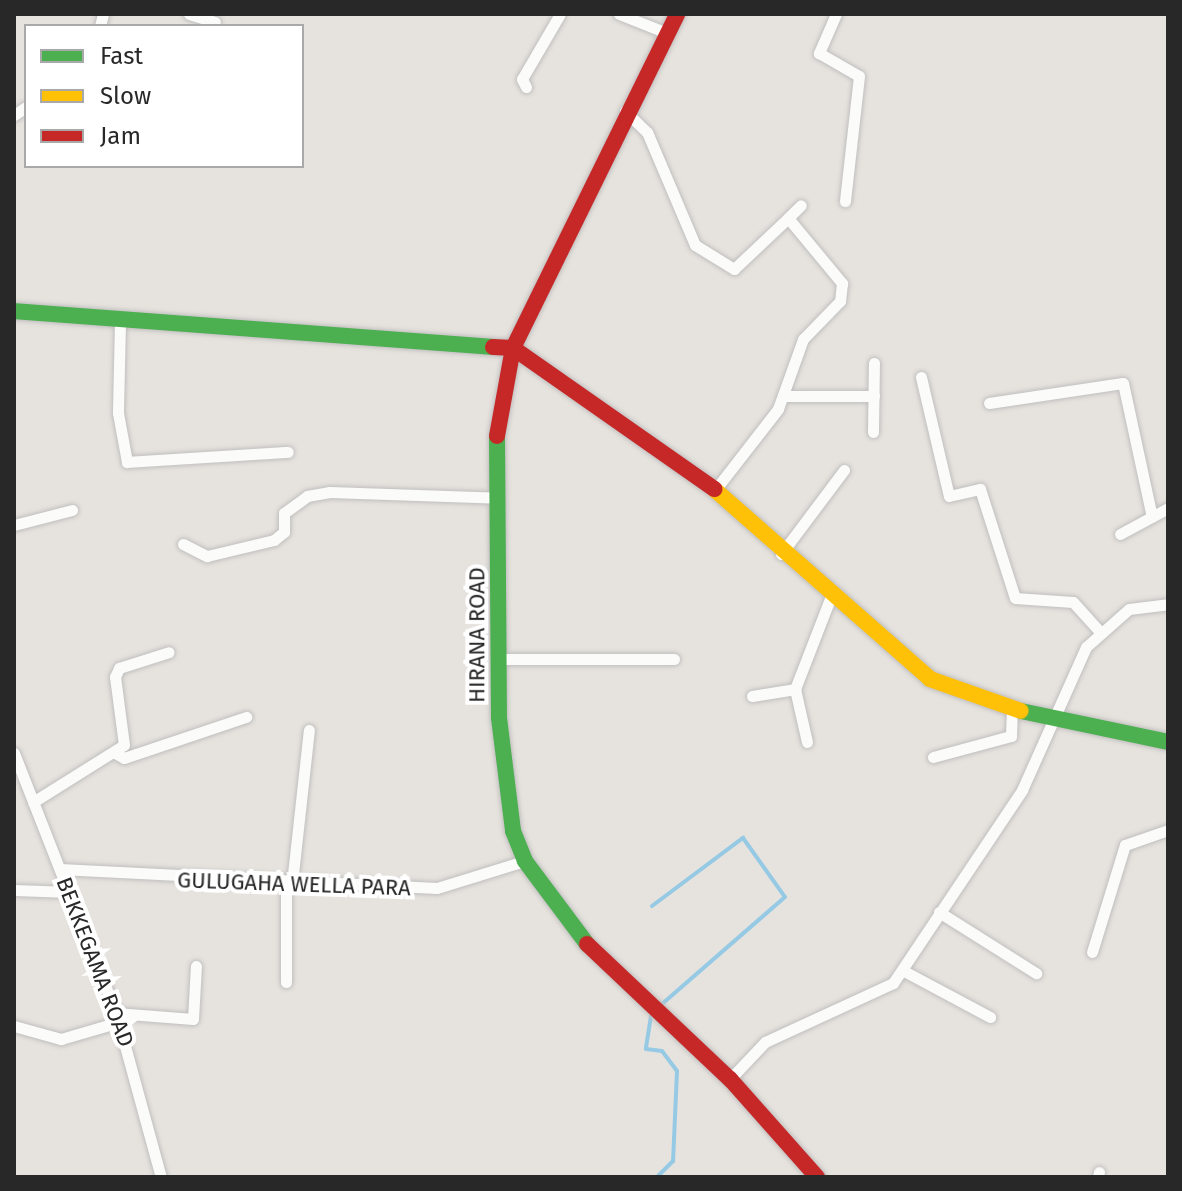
<!DOCTYPE html>
<style>
body{margin:0}
#map{position:relative;width:1182px;height:1191px;overflow:hidden;background:#e6e3de;font-family:"Fira Sans",sans-serif}
div>[style]{position:absolute}
[style*='--x']{left:calc(var(--x)*1px);top:calc(var(--y)*1px);width:calc(var(--w)*1px);rotate:calc(var(--a)*1deg)}
.stream>*{height:4px;margin:-2px;padding:0 2px;transform-origin:2px;border-radius:2px;background:#96cae4}
.roads{filter:drop-shadow(0 0 2px #c0bfbf) drop-shadow(0 0 2px #c0bfbf)}
.street>*{height:11px;margin:-5.5px;padding:0 5.5px;transform-origin:5.5px;border-radius:5.5px;background:#fbfbfa}
.fast>*{height:16px;margin:-8px;padding:0 8px;transform-origin:8px;border-radius:8px;background:#4caf50}
.slow>*{height:16px;margin:-8px;padding:0 8px;transform-origin:8px;border-radius:8px;background:#ffc107}
.jam>*{height:16px;margin:-8px;padding:0 8px;transform-origin:8px;border-radius:8px;background:#c62828}
span{translate:-50% -50%;white-space:nowrap;text-align:center;line-height:1.15;-webkit-text-stroke:8px #fff;paint-order:stroke}
.street-label{font-size:22px;color:#282828}
.frame{position:absolute;inset:0;border:16px solid #282828;pointer-events:none}
.legend{position:absolute;left:24px;top:24px;width:280px;height:144px;box-sizing:border-box;background:#fff;border:2px solid #a9a9a9;margin:0;padding:10px 14px;list-style:none;font-size:24px;color:#282828}
.legend li{display:flex;align-items:center;gap:16px;height:40px}
.legend b{width:40px;border:2px solid #a9a9a9}
</style>
<div id="map">
<div class="stream">
<div style="--x:652;--y:906;--w:114;--a:-36.8"></div>
<div style="--x:743;--y:838;--w:72;--a:54.6"></div>
<div style="--x:785;--y:897;--w:171;--a:139"></div>
<div style="--x:651;--y:1016;--w:33;--a:99"></div>
<div style="--x:646;--y:1049;--w:16;--a:7"></div>
<div style="--x:662;--y:1051;--w:25;--a:53"></div>
<div style="--x:677;--y:1071;--w:90;--a:92.5"></div>
<div style="--x:673;--y:1161;--w:23;--a:135"></div>
</div>
<div class="roads">
<div class="street">
<div style="--x:189;--y:14;--w:27;--a:17"></div>
<div style="--x:619;--y:14;--w:52;--a:21.6"></div>
<div style="--x:836;--y:14;--w:43;--a:113.6"></div>
<div style="--x:819;--y:53;--w:46;--a:29.9"></div>
<div style="--x:859;--y:76;--w:126;--a:96.4"></div>
<div style="--x:100;--y:26;--w:12;--a:-76"></div>
<div style="--x:526;--y:87;--w:9;--a:-117"></div>
<div style="--x:522;--y:79;--w:75;--a:-59.7"></div>
<div style="--x:625;--y:111;--w:30;--a:44"></div>
<div style="--x:647;--y:132;--w:123;--a:67"></div>
<div style="--x:695;--y:245;--w:46;--a:31.6"></div>
<div style="--x:734;--y:269;--w:74;--a:-43.4"></div>
<div style="--x:788;--y:218;--w:85;--a:50.3"></div>
<div style="--x:842;--y:283;--w:18;--a:96"></div>
<div style="--x:840;--y:301;--w:53;--a:134.2"></div>
<div style="--x:803;--y:339;--w:74;--a:109.7"></div>
<div style="--x:778;--y:409;--w:103;--a:127.9"></div>
<div style="--x:14;--y:115;--w:14;--a:-34"></div>
<div style="--x:788;--y:218;--w:18;--a:-45"></div>
<div style="--x:120;--y:322;--w:91;--a:91.3"></div>
<div style="--x:118;--y:413;--w:50;--a:79.6"></div>
<div style="--x:127;--y:462;--w:161;--a:-3.6"></div>
<div style="--x:921;--y:377;--w:122;--a:76.8"></div>
<div style="--x:949;--y:496;--w:32;--a:-13"></div>
<div style="--x:980;--y:489;--w:114;--a:72.2"></div>
<div style="--x:1015;--y:598;--w:58;--a:3.9"></div>
<div style="--x:1073;--y:602;--w:42;--a:47.9"></div>
<div style="--x:783;--y:396;--w:91;--a:0"></div>
<div style="--x:989;--y:403;--w:135;--a:-8.5"></div>
<div style="--x:1123;--y:383;--w:133;--a:77.8"></div>
<div style="--x:873;--y:432;--w:69;--a:-89.2"></div>
<div style="--x:14;--y:525;--w:60;--a:-14.5"></div>
<div style="--x:1120;--y:534;--w:55;--a:-28.4"></div>
<div style="--x:183;--y:544;--w:27;--a:27"></div>
<div style="--x:207;--y:556;--w:69;--a:-13.4"></div>
<div style="--x:274;--y:540;--w:13;--a:-39"></div>
<div style="--x:284;--y:532;--w:19;--a:-90"></div>
<div style="--x:284;--y:513;--w:29;--a:-36"></div>
<div style="--x:307;--y:496;--w:23;--a:-10"></div>
<div style="--x:330;--y:492;--w:168;--a:2"></div>
<div style="--x:781;--y:554;--w:105;--a:-53.1"></div>
<div style="--x:498;--y:659;--w:176;--a:0"></div>
<div style="--x:752;--y:696;--w:44;--a:-9.2"></div>
<div style="--x:807;--y:742;--w:54;--a:-102.8"></div>
<div style="--x:795;--y:689;--w:100;--a:-68.8"></div>
<div style="--x:14;--y:753;--w:279;--a:68.6"></div>
<div style="--x:116;--y:1013;--w:170;--a:74.7"></div>
<div style="--x:115;--y:753;--w:10;--a:29"></div>
<div style="--x:124;--y:758;--w:129;--a:-18.6"></div>
<div style="--x:933;--y:757;--w:81;--a:-15.1"></div>
<div style="--x:1011;--y:736;--w:26;--a:-88"></div>
<div style="--x:33;--y:802;--w:107;--a:-32.1"></div>
<div style="--x:124;--y:745;--w:69;--a:-97.5"></div>
<div style="--x:115;--y:677;--w:10;--a:-66"></div>
<div style="--x:119;--y:668;--w:52;--a:-17.7"></div>
<div style="--x:60;--y:869;--w:377;--a:2.9"></div>
<div style="--x:437;--y:888;--w:92;--a:-17.1"></div>
<div style="--x:292;--y:883;--w:154;--a:-83.7"></div>
<div style="--x:14;--y:890;--w:56;--a:2"></div>
<div style="--x:939;--y:912;--w:115;--a:32.2"></div>
<div style="--x:1092;--y:952;--w:112;--a:-72.9"></div>
<div style="--x:1125;--y:845;--w:46;--a:-19.2"></div>
<div style="--x:902;--y:970;--w:100;--a:28.1"></div>
<div style="--x:286;--y:982;--w:99;--a:-90"></div>
<div style="--x:116;--y:1013;--w:77;--a:4.5"></div>
<div style="--x:193;--y:1019;--w:53;--a:-86.8"></div>
<div style="--x:14;--y:1026;--w:49;--a:15.5"></div>
<div style="--x:61;--y:1039;--w:60;--a:-16.3"></div>
<div style="--x:730;--y:1079;--w:51;--a:-46.6"></div>
<div style="--x:765;--y:1042;--w:141;--a:-24.7"></div>
<div style="--x:893;--y:983;--w:232;--a:-56.2"></div>
<div style="--x:1022;--y:790;--w:157;--a:-65.9"></div>
<div style="--x:1086;--y:647;--w:57;--a:-41.5"></div>
<div style="--x:1129;--y:609;--w:39;--a:-7"></div>
<div style="--x:1098;--y:1177;--w:5;--a:-79"></div>
</div>
<div class="fast">
<div style="--x:14;--y:311;--w:480;--a:4.3"></div>
<div style="--x:497;--y:436;--w:282;--a:89.6"></div>
<div style="--x:499;--y:718;--w:114;--a:82.9"></div>
<div style="--x:513;--y:831;--w:32;--a:68"></div>
<div style="--x:525;--y:861;--w:104;--a:53.2"></div>
<div style="--x:1021;--y:711;--w:150;--a:11.9"></div>
</div>
<div class="slow">
<div style="--x:714;--y:489;--w:288;--a:41.3"></div>
<div style="--x:930;--y:679;--w:96;--a:19.4"></div>
</div>
<div class="jam">
<div style="--x:493;--y:347;--w:20;--a:3"></div>
<div style="--x:513;--y:348;--w:246;--a:35"></div>
<div style="--x:497;--y:436;--w:89;--a:-79.7"></div>
<div style="--x:513;--y:348;--w:372;--a:-63.8"></div>
<div style="--x:587;--y:944;--w:197;--a:43.4"></div>
<div style="--x:730;--y:1079;--w:131;--a:48.4"></div>
</div>
</div>
<div class="street-label">
<span style="left:477px;top:635px;rotate:-90deg">HIRANA ROAD</span>
<span style="left:294px;top:884px;rotate:2deg">GULUGAHA WELLA PARA</span>
<span style="left:95px;top:962px;rotate:69deg">BEKKEGAMA ROAD</span>
</div>
<div class="frame"></div>
<ul class="legend">
<li><b style="height:10px;background:#4caf50"></b>Fast</li>
<li><b style="height:10px;background:#ffc107"></b>Slow</li>
<li><b style="height:10px;background:#c62828"></b>Jam</li>
</ul>
</div>
